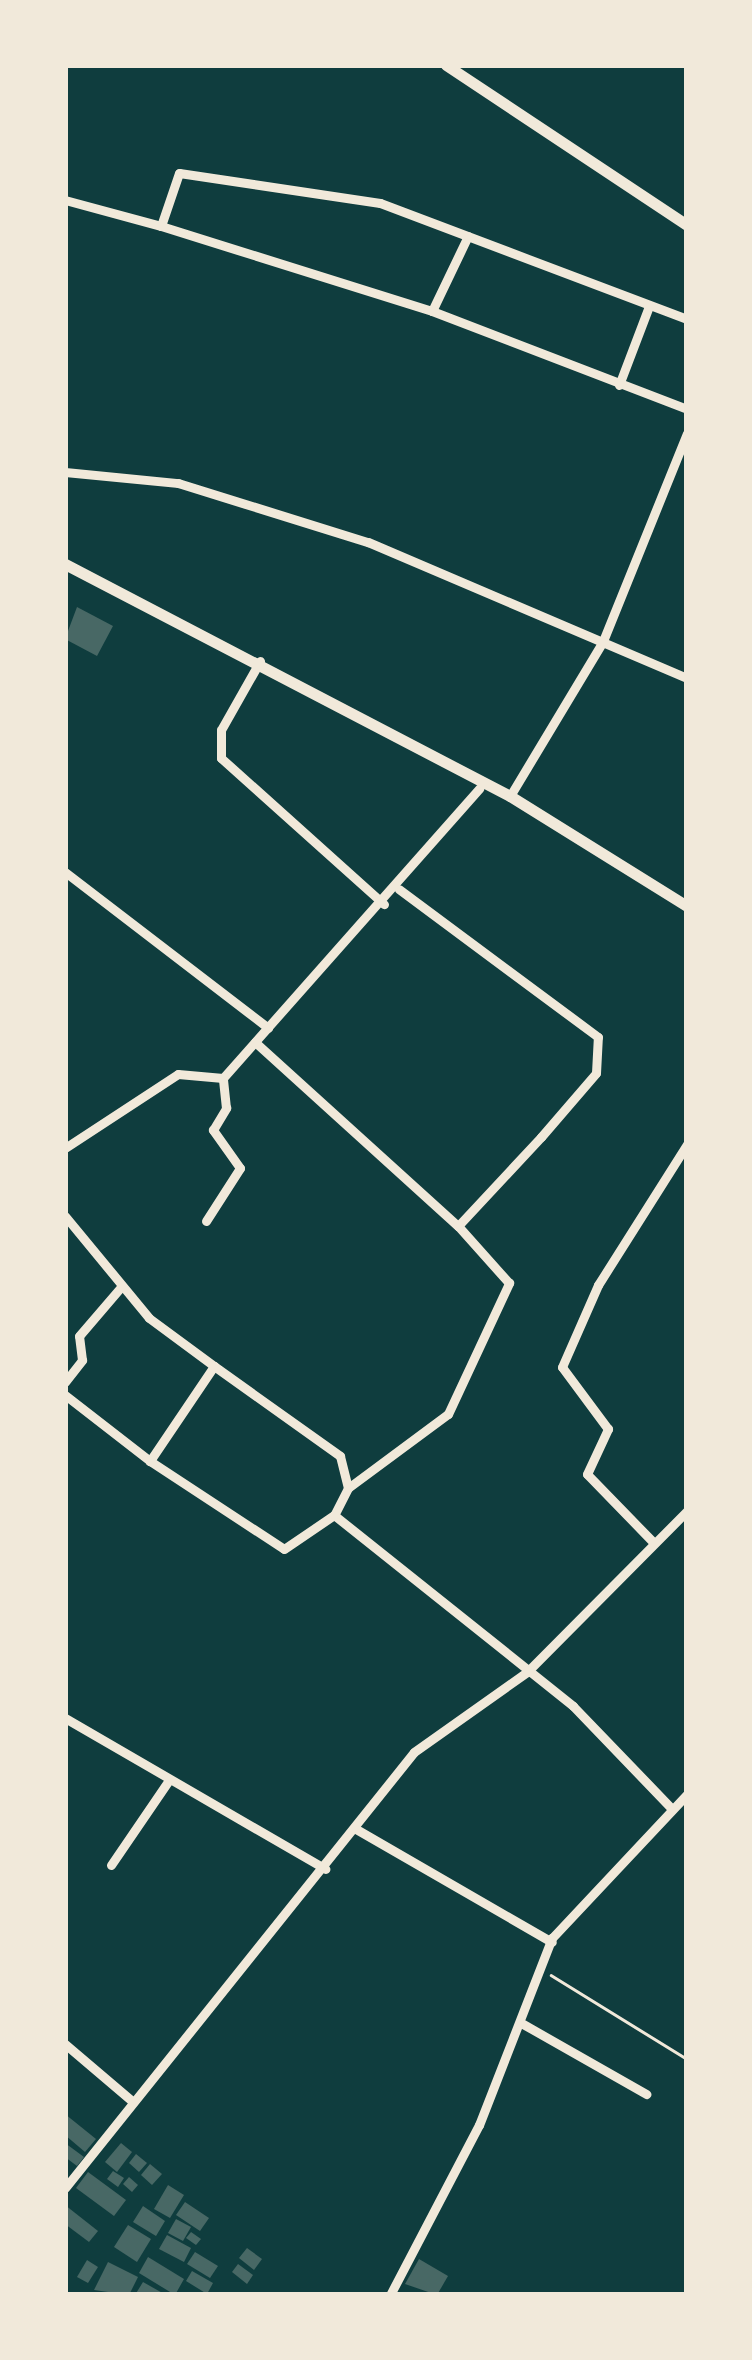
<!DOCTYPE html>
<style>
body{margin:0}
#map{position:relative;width:752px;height:2360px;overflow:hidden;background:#0f3d3e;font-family:"Zilla Slab",serif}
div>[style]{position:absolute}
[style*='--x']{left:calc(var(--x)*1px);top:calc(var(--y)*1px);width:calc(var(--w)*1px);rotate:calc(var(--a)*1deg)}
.building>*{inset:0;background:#486865}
.path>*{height:2.5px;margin:-1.25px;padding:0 1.25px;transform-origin:1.25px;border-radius:1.25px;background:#f1e9da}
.minor>*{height:9px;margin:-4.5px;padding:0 4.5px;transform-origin:4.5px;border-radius:4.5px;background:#f1e9da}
.tertiary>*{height:11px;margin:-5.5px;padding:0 5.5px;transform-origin:5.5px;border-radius:5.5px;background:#f1e9da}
span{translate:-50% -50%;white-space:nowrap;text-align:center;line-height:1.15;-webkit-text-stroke:8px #f1e9da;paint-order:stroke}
.frame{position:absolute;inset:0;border:68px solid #f1e9da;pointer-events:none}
</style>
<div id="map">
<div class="building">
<div style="clip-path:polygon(77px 607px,113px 626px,97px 656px,65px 639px)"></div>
<div style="clip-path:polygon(65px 2114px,96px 2139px,85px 2152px,65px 2135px)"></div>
<div style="clip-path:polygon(65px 2143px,84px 2157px,77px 2166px,65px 2157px)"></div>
<div style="clip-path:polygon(121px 2143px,132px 2152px,117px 2172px,105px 2162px)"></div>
<div style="clip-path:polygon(136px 2154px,147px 2163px,139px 2172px,129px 2163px)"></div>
<div style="clip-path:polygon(150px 2164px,162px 2174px,152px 2185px,141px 2175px)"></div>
<div style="clip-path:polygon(113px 2171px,124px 2178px,118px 2187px,107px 2179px)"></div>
<div style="clip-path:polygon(88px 2172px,126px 2200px,114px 2216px,76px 2188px)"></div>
<div style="clip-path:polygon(129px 2177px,138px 2185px,132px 2192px,123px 2184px)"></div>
<div style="clip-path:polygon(168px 2185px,184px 2195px,170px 2218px,154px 2209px)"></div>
<div style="clip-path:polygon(185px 2202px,209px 2218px,200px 2231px,176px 2215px)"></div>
<div style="clip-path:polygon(65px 2205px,98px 2231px,89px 2242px,65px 2224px)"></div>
<div style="clip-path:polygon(143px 2206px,165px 2221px,156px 2236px,133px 2222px)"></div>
<div style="clip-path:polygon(176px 2219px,191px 2227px,183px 2241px,168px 2233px)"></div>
<div style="clip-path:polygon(128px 2225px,151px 2239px,137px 2262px,114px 2247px)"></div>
<div style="clip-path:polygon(191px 2232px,201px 2239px,196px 2245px,186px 2238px)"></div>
<div style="clip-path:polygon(167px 2235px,191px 2248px,184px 2262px,159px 2249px)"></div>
<div style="clip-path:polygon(247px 2248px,262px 2259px,254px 2270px,239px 2258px)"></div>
<div style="clip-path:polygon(195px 2252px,218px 2266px,210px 2278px,187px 2264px)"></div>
<div style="clip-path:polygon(148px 2257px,184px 2279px,175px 2295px,139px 2273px)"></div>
<div style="clip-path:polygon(419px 2259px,448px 2276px,437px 2295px,405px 2284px)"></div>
<div style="clip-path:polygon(87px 2260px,98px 2267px,88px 2283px,77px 2277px)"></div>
<div style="clip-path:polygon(108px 2262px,138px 2277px,129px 2295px,94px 2290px)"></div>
<div style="clip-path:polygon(238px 2264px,253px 2275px,247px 2284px,232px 2272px)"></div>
<div style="clip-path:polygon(192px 2271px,213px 2283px,207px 2294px,186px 2281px)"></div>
<div style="clip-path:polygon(143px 2282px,166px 2295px,135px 2295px)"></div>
</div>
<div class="path">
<div style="--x:551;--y:1975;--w:160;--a:31.7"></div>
</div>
<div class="minor">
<div style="--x:65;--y:200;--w:99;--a:15.2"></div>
<div style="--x:432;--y:311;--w:83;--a:-64.4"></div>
<div style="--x:687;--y:319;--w:328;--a:-159.3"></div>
<div style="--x:380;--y:203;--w:203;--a:-171.5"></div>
<div style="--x:179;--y:173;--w:56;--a:108.8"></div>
<div style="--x:161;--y:226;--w:284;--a:17.4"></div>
<div style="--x:432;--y:311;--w:273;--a:21"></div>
<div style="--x:619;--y:385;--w:85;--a:-69.2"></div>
<div style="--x:65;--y:472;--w:114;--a:5.6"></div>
<div style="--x:178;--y:483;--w:199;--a:17.3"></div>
<div style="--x:368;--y:542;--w:347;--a:23.1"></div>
<div style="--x:260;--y:661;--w:79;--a:119.5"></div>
<div style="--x:221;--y:730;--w:28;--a:90"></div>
<div style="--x:221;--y:758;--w:219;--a:41.9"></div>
<div style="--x:510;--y:796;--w:181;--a:-59"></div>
<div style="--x:603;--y:641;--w:224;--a:-68"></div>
<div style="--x:65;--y:872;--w:256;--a:37.5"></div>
<div style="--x:255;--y:1042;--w:274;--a:42.2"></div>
<div style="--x:458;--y:1226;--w:122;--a:-47"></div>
<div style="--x:541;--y:1137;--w:84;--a:-49.3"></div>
<div style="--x:596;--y:1073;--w:36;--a:-87"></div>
<div style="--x:598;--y:1037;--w:248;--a:-143.4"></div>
<div style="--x:65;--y:1148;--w:135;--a:-33.2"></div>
<div style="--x:178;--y:1074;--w:45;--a:5.1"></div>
<div style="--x:223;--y:1078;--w:387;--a:-48.5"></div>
<div style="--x:65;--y:1216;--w:132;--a:50.5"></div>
<div style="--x:149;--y:1318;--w:81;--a:36.4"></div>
<div style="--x:214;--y:1366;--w:115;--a:124"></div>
<div style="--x:150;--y:1461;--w:160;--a:33.3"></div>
<div style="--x:284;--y:1549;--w:60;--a:-34.2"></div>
<div style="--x:334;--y:1515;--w:306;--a:38.6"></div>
<div style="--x:573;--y:1706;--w:143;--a:46.1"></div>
<div style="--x:206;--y:1221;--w:63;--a:-57.3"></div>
<div style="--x:240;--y:1168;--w:47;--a:-125.4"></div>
<div style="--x:213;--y:1130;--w:26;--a:-59"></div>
<div style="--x:226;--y:1108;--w:30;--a:-96"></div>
<div style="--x:214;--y:1366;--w:155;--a:35.5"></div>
<div style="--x:340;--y:1456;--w:33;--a:76"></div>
<div style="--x:348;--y:1488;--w:30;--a:117"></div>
<div style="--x:65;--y:1382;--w:28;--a:-52"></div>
<div style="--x:82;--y:1360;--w:24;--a:-97"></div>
<div style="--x:79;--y:1336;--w:65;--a:-49.4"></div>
<div style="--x:65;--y:1395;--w:108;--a:37.8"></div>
<div style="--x:348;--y:1488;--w:124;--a:-36.5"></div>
<div style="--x:448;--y:1414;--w:145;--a:-65"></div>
<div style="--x:509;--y:1283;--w:76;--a:-131.8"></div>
<div style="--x:654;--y:1543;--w:96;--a:-134.2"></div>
<div style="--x:587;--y:1474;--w:50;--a:-65"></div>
<div style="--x:608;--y:1429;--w:77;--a:-126.6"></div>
<div style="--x:562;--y:1367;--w:90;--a:-66.3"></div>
<div style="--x:598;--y:1285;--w:167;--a:-57.7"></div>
<div style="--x:65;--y:1718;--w:301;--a:30.1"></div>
<div style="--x:356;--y:1829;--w:226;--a:30"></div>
<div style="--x:111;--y:1865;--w:103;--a:-55.7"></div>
<div style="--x:523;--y:2024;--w:142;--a:29.6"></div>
<div style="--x:65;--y:2044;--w:88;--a:40.4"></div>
<div style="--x:65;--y:2188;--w:558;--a:-51.32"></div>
<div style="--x:414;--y:1752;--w:138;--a:-35.3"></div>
<div style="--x:527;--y:1672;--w:227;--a:-45.2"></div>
<div style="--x:390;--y:2295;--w:192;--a:-62.4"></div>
<div style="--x:479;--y:2125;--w:201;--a:-68.7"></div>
<div style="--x:552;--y:1938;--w:197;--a:-46.8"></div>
</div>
<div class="tertiary">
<div style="--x:446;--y:65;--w:289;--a:33.6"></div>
<div style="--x:65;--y:564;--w:502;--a:27.54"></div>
<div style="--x:510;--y:796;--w:208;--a:31.9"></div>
</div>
<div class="frame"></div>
</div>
